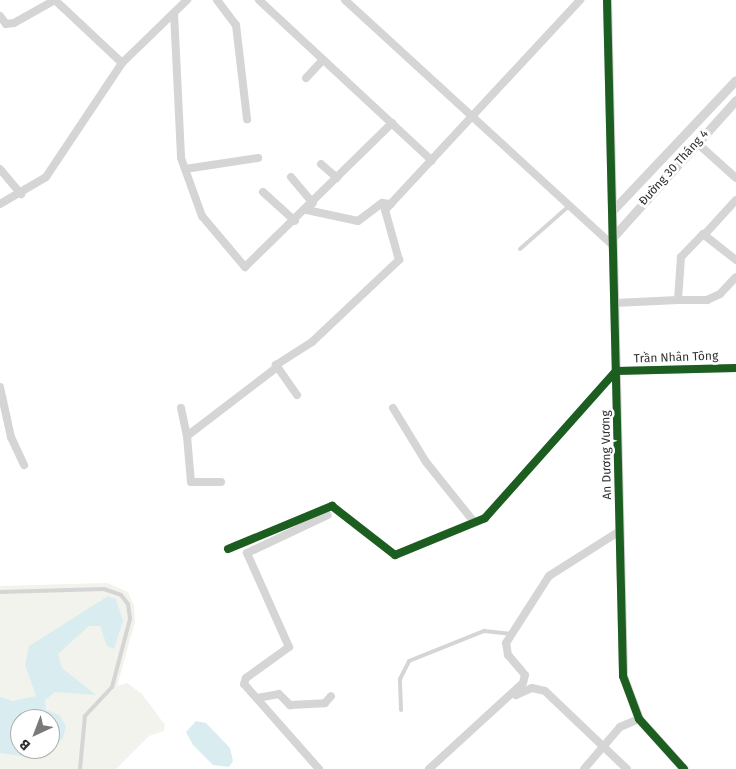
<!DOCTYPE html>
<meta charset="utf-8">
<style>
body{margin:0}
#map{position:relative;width:736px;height:769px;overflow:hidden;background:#fff;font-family:"Fira Sans",sans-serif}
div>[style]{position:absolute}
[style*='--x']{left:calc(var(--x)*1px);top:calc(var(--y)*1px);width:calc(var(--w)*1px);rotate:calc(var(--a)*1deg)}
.green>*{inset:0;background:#f2f3ec}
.water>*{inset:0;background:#d9edf0}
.service>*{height:4px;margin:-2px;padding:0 2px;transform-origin:2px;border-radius:2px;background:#d5d5d5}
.minor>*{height:8px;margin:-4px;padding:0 4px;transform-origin:4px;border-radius:4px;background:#d5d5d5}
.tertiary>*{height:9px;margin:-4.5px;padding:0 4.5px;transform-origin:4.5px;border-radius:4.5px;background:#d5d5d5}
.cycleway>*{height:8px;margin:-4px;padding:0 4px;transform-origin:4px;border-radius:4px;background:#1b5e20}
span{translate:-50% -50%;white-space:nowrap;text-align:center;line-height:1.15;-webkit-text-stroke:5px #fff;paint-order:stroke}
.street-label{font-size:12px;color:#313131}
.north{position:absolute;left:10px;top:709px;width:50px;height:50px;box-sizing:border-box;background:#fff;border:1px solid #adadad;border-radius:50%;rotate:223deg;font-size:14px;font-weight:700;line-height:20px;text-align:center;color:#313131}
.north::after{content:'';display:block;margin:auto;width:18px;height:22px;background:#797979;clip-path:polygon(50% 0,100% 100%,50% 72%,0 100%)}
</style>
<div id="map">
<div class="green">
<div style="clip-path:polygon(evenodd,107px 583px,128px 592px,134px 606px,135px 622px,117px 686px,127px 683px,142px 694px,165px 725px,164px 731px,149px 736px,116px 769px,0 769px,0 586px,107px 583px,20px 719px,50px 719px,50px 749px,20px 749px,20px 719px)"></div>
</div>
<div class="water">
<div style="clip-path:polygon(evenodd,108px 596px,116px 599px,123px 621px,114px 649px,107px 646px,100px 626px,89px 626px,58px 654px,62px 668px,96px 695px,55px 692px,45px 700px,46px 710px,59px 715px,66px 726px,63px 738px,50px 751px,34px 758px,0 753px,0 697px,13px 701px,36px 696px,25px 665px,29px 646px,108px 596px,20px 719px,50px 719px,50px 749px,20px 749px,20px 719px)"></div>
<div style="clip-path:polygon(196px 721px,206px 723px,230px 748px,233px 761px,229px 767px,213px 765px,193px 745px,186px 732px)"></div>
</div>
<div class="service">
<div style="--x:520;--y:249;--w:64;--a:-41.2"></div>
<div style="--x:0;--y:592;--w:104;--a:-1.7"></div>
<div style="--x:104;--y:589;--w:18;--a:19"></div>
<div style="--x:121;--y:595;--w:11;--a:52"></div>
<div style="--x:128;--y:604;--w:15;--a:82"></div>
<div style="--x:130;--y:619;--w:70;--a:104.8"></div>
<div style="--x:112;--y:687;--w:40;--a:133"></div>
<div style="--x:85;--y:716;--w:53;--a:95.4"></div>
<div style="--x:401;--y:710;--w:31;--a:-92"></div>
<div style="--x:400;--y:679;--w:20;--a:-63"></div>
<div style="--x:409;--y:661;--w:81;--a:-21.8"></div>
<div style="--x:484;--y:631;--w:27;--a:6"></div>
</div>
<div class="minor">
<div style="--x:55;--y:0;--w:92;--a:43.2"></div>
<div style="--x:217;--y:0;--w:31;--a:53"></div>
<div style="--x:236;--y:25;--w:95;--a:83.3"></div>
<div style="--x:259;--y:0;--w:236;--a:42.9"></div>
<div style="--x:345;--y:0;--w:364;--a:42.5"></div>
<div style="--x:174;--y:13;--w:145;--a:87.2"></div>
<div style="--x:181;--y:158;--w:62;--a:70.1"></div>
<div style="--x:202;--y:216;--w:67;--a:49.9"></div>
<div style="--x:245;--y:267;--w:206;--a:-44.4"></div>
<div style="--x:0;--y:16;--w:10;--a:53"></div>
<div style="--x:6;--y:24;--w:8;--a:-7"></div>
<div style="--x:14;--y:23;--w:47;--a:-29.3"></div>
<div style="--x:306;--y:78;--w:25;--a:-47"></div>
<div style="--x:697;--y:143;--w:52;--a:41.9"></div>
<div style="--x:321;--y:164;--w:21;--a:41"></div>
<div style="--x:0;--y:169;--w:33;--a:50"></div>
<div style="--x:185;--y:169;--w:74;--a:-8.6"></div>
<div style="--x:291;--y:177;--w:34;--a:50"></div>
<div style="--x:263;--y:192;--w:43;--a:42.2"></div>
<div style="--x:0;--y:204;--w:53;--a:-30.4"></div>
<div style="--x:46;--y:177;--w:137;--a:-56.3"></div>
<div style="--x:122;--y:63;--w:91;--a:-44.1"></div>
<div style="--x:307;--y:210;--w:52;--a:12.2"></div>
<div style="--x:358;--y:221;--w:30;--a:-37"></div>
<div style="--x:382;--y:203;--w:9;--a:6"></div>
<div style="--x:705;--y:234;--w:46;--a:-47.6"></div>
<div style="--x:678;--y:300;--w:29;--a:0"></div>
<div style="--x:707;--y:300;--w:14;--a:-25"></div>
<div style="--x:720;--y:294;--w:23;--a:-47"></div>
<div style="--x:615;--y:303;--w:63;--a:-2.7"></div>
<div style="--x:678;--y:300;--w:43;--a:-86"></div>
<div style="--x:681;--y:257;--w:32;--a:-46"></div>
<div style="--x:703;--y:234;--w:42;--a:38.2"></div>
<div style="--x:0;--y:387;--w:51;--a:77.6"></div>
<div style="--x:11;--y:437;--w:31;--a:65"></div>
<div style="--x:297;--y:395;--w:37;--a:-125"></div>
<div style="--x:276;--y:365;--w:43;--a:-32.6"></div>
<div style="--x:312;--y:342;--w:120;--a:-43.3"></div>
<div style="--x:399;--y:260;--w:52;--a:-105.6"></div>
<div style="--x:385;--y:210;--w:287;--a:-47.1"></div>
<div style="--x:181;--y:408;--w:29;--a:78"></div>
<div style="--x:393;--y:408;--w:63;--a:58.6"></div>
<div style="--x:426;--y:462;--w:77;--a:51.3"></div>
<div style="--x:221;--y:482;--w:30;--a:180"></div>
<div style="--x:191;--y:482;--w:46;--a:-95"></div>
<div style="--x:187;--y:436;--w:112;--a:-37.4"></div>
<div style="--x:228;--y:549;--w:113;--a:-22.5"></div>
<div style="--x:332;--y:506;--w:80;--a:37.9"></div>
<div style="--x:395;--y:555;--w:97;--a:-22.3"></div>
<div style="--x:485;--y:518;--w:197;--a:-48.3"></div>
<div style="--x:616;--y:371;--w:120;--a:-1.4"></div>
<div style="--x:516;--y:695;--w:17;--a:-24"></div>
<div style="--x:532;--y:688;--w:13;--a:13"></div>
<div style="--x:545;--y:691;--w:113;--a:43.6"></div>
<div style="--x:257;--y:698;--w:22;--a:-10"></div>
<div style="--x:279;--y:694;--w:16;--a:45"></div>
<div style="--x:290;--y:705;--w:35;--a:-3"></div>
<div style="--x:325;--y:703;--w:9;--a:-49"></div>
<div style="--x:319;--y:769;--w:113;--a:-131.4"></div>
<div style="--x:244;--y:684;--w:6;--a:-72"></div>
<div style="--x:246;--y:678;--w:53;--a:-35.8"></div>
<div style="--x:289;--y:647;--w:103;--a:-114.1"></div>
<div style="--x:247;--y:553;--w:89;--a:-25.1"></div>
<div style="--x:429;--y:769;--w:127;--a:-42.5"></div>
<div style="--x:523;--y:683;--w:8;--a:-76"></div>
<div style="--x:525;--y:675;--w:26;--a:-130"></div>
<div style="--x:508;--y:655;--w:12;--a:-99"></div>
<div style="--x:506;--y:643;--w:80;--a:-57.3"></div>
<div style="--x:549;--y:576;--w:84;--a:-32.4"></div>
<div style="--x:584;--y:769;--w:55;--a:-49.4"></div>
<div style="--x:620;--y:727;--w:21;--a:-23"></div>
</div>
<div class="tertiary">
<div style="--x:607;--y:0;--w:676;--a:88.64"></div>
<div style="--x:623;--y:676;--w:46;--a:69.6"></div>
<div style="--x:639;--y:719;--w:67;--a:48"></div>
<div style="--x:612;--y:211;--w:180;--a:-46.6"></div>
<div style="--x:613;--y:237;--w:184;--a:-48.1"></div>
</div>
<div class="cycleway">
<div style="--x:607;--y:0;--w:676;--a:88.64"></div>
<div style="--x:623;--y:676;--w:46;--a:69.6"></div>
<div style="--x:639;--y:719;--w:67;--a:48"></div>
<div style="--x:228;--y:549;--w:113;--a:-22.5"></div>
<div style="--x:332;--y:506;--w:80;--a:37.9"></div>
<div style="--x:395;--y:555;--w:97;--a:-22.3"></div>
<div style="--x:485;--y:518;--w:197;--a:-48.3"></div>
<div style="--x:616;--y:371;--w:120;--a:-1.4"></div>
</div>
<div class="street-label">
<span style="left:674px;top:168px;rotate:-48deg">Đường 30 Tháng 4</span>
<span style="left:676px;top:358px;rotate:-2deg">Trần Nhân Tông</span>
<span style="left:607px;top:455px;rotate:-91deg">An Dương Vương</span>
</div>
<div class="north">B</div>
</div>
